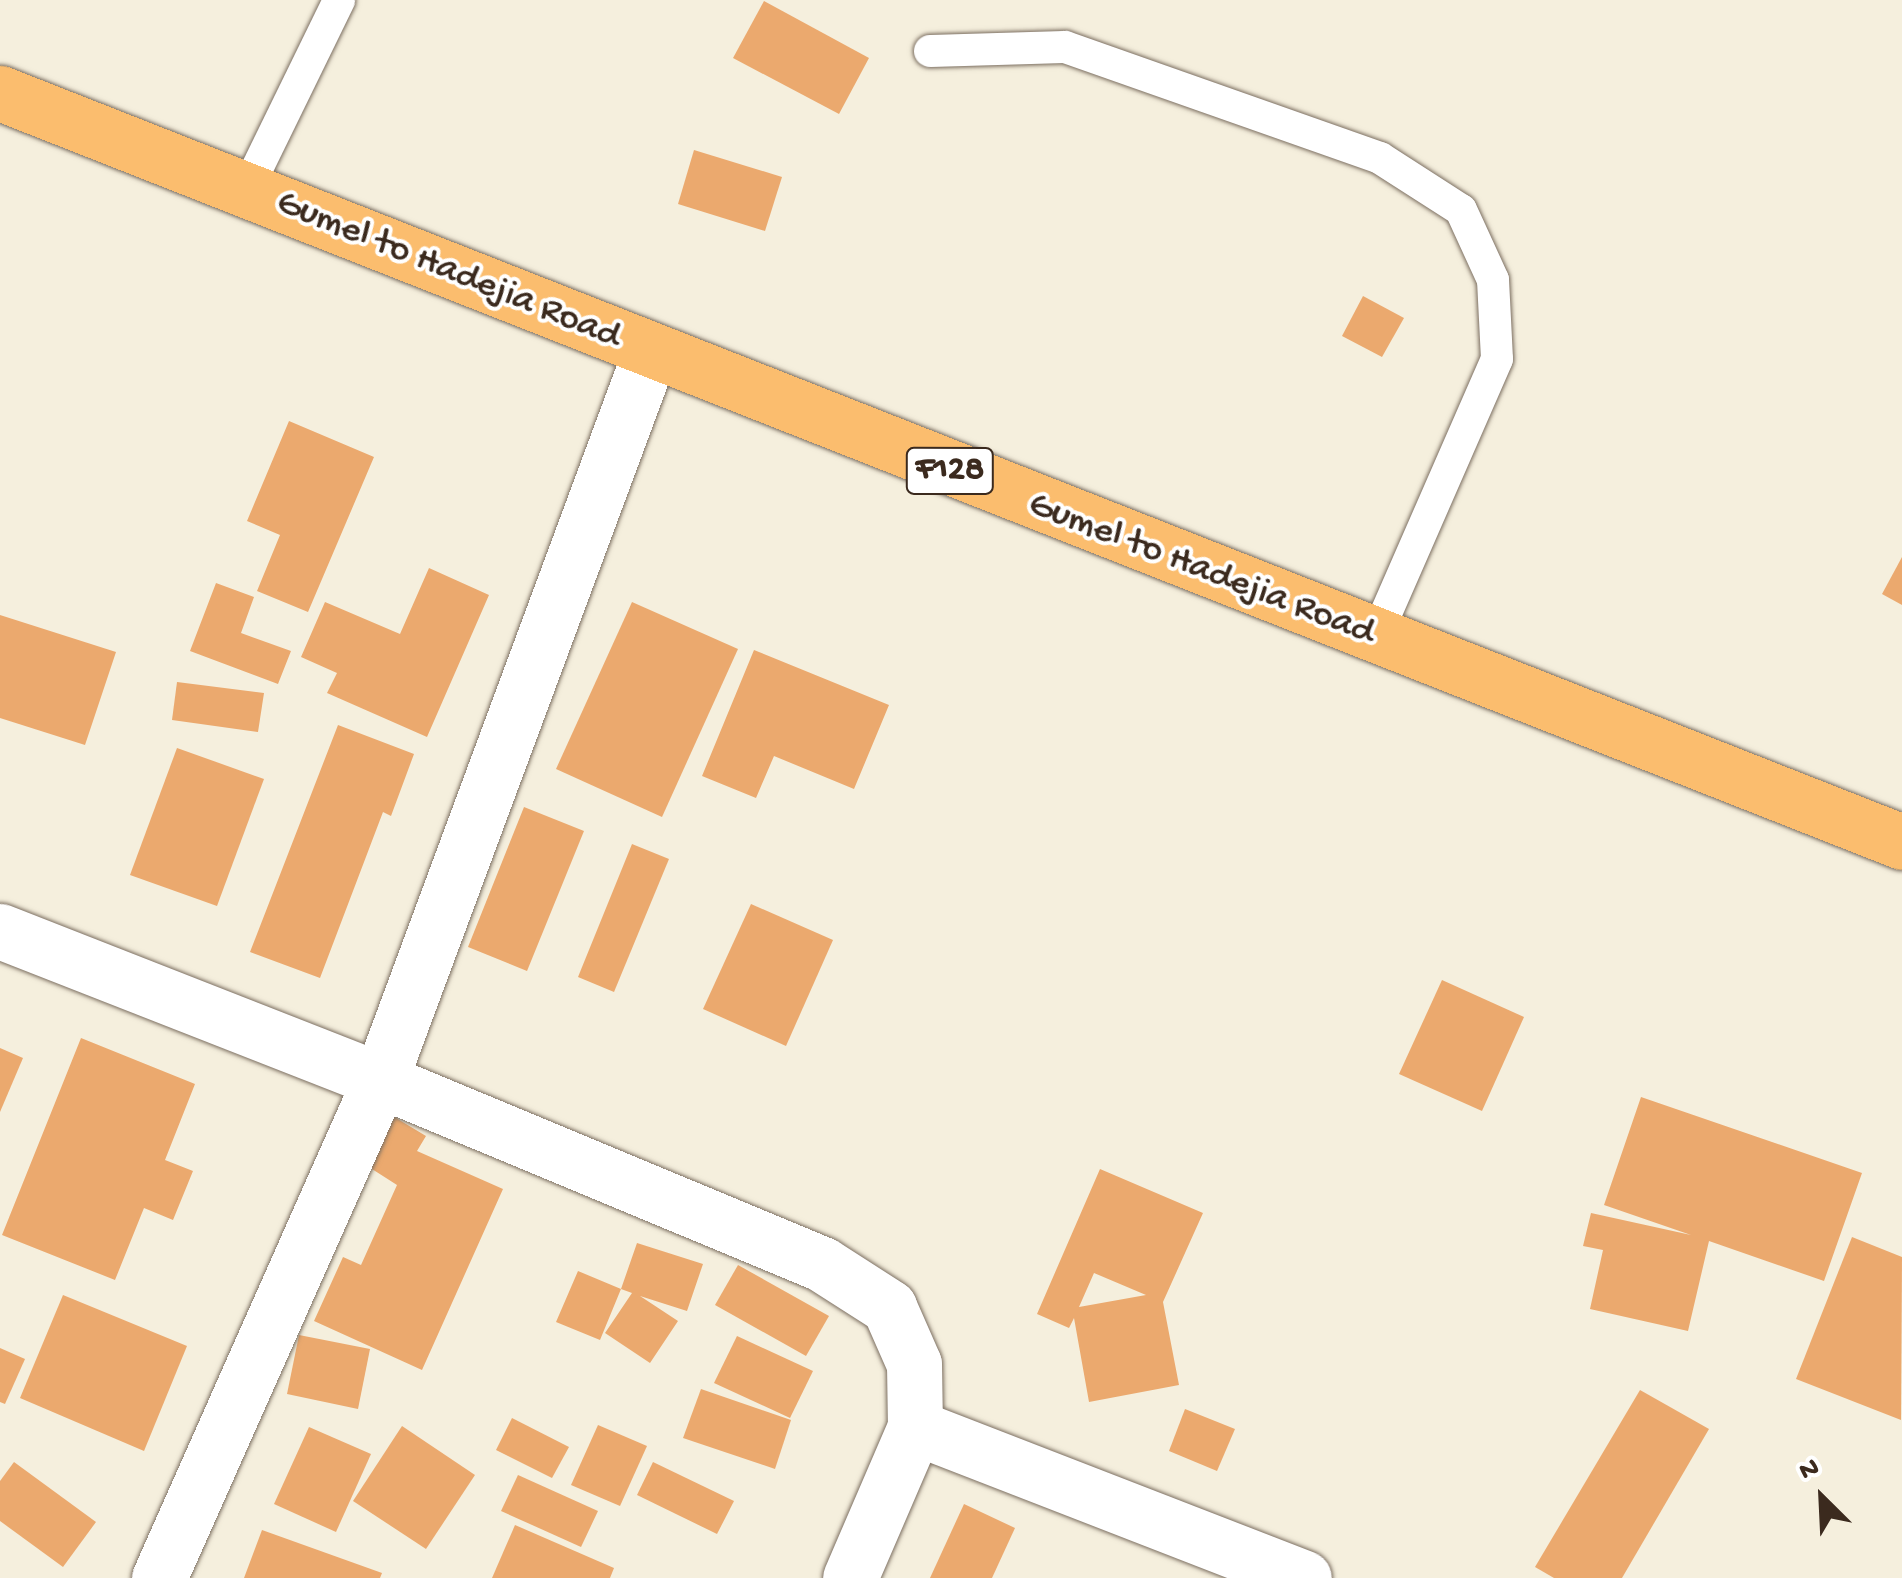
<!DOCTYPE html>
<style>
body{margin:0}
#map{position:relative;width:1902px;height:1578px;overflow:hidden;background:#f5efdd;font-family:"Gochi Hand",sans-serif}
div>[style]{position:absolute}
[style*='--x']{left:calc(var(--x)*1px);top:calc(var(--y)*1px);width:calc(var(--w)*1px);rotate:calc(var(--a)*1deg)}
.building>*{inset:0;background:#eba96e}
.roads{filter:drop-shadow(0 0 2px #7c6f61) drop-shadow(0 0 2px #7c6f61)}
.lane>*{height:32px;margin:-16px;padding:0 16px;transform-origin:16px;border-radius:16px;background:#fff}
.street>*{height:55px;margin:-27.5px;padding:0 27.5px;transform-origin:27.5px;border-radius:27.5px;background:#fff}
.primary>*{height:55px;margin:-27.5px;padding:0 27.5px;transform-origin:27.5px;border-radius:27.5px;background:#fbbd6e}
span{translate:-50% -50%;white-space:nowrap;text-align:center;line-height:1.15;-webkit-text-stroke:8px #fff;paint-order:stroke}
.shield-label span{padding:2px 8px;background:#fff;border:2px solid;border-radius:8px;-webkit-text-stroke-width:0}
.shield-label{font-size:35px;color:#3b2a1e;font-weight:700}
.street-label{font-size:38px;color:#3b2a1e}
.north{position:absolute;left:1772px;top:1448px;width:100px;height:100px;-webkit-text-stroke:8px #fff;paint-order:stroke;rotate:336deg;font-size:28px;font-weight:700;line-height:40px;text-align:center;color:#3b2a1e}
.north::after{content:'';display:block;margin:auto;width:35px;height:45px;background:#3b2a1e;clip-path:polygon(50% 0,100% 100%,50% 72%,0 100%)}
</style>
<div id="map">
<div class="building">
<div style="clip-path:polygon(764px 1px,869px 58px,839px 114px,733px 58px)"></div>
<div style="clip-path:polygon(694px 150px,782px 177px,765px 231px,678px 204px)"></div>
<div style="clip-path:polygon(1363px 296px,1404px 318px,1382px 357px,1342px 336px)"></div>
<div style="clip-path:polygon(289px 421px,374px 457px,308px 612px,257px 591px,280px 535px,247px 521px)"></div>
<div style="clip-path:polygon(1902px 557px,1902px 605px,1882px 594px)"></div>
<div style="clip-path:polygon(429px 568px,489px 595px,427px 737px,327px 693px,337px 673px,301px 657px,325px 602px,400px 634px)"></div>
<div style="clip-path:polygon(216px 583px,254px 597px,241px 633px,291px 651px,278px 684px,190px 651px)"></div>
<div style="clip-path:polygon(632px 602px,738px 649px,662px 817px,556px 769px)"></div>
<div style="clip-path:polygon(0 615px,116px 652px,85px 745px,0 718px)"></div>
<div style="clip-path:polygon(754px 650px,889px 705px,854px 789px,774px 756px,756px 798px,702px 776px)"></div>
<div style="clip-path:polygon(177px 682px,264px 693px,258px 732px,172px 720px)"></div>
<div style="clip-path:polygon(338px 725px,414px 754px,391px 816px,383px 812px,320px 978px,250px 952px)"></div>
<div style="clip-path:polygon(177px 748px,264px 779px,217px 906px,130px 875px)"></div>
<div style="clip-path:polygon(524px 807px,584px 831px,527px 971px,468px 947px)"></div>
<div style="clip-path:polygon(632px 844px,669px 859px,614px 992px,578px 977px)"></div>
<div style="clip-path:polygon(751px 904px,833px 940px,786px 1046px,703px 1009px)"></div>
<div style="clip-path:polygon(1442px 980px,1524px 1017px,1482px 1111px,1399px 1074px)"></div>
<div style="clip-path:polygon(81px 1038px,195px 1084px,165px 1160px,193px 1171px,173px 1220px,144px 1208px,115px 1280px,2px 1235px)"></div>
<div style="clip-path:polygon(0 1048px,23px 1058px,0 1112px)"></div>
<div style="clip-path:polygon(1641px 1097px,1862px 1173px,1824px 1281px,1709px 1241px,1688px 1331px,1590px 1309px,1603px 1250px,1583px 1246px,1591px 1213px,1691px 1235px,1604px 1205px)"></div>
<div style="clip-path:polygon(391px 1115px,426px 1136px,417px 1151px,503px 1189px,422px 1370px,314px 1321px,343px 1257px,361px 1265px,397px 1185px,361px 1162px)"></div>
<div style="clip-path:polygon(evenodd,1100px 1169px,1203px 1213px,1163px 1302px,1179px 1385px,1089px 1402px,1074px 1318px,1069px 1328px,1037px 1314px,1100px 1169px,1094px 1273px,1146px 1295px,1079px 1307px,1094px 1273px)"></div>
<div style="clip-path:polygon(1852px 1237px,1902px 1257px,1901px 1420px,1796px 1379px)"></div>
<div style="clip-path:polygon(637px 1243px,703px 1264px,687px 1311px,640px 1296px,678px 1321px,650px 1363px,605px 1333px,632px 1293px,621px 1289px,600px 1340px,556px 1322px,578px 1271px,621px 1289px)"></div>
<div style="clip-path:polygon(738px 1265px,829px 1316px,806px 1356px,715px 1305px)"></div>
<div style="clip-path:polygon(63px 1295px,187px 1346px,144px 1451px,20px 1398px)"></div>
<div style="clip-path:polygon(299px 1335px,370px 1349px,358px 1409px,287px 1394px)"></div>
<div style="clip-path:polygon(737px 1336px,813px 1371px,790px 1418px,714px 1383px)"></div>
<div style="clip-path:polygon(0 1348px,25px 1359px,5px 1404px,0 1402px)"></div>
<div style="clip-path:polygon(701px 1389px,791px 1420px,775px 1469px,683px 1438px)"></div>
<div style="clip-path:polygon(1640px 1390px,1709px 1429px,1622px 1578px,1554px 1578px,1535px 1567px)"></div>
<div style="clip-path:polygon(1185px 1409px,1235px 1429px,1217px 1471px,1169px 1451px)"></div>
<div style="clip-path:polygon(512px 1418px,569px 1447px,552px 1478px,496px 1450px)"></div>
<div style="clip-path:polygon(598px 1425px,647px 1446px,620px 1506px,571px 1485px)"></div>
<div style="clip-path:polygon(402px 1426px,475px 1475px,426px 1549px,353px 1501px)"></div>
<div style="clip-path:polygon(309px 1427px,371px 1454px,336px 1532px,274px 1504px)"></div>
<div style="clip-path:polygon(14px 1462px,96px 1522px,63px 1567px,0 1521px,0 1481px)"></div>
<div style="clip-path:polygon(653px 1462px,734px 1501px,717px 1534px,637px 1495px)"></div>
<div style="clip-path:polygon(518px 1475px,598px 1511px,581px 1547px,501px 1511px)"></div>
<div style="clip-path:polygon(964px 1504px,1015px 1528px,992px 1578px,930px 1578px)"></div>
<div style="clip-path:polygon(515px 1525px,614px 1568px,610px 1578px,492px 1578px)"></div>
<div style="clip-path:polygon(262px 1530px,382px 1573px,380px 1578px,244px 1578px)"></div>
</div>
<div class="roads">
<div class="lane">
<div style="--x:930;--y:51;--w:135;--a:-1.7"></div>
<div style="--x:1065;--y:47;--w:334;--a:19.4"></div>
<div style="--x:1380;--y:158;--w:96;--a:32.7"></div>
<div style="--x:1461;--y:210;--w:77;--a:65.4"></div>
<div style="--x:1493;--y:280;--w:79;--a:87.1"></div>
<div style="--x:1497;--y:359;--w:305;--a:113.6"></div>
<div style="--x:247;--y:189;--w:210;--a:-64"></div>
</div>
<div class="street">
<div style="--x:0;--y:931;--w:408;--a:21.4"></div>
<div style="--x:380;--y:1080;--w:479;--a:22.6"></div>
<div style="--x:822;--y:1264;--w:80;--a:32.7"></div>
<div style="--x:889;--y:1307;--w:62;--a:66.3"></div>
<div style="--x:914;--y:1364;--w:63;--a:89.1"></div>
<div style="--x:915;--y:1427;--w:164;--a:113.3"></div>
<div style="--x:915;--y:1427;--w:417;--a:21.2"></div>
<div style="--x:159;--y:1578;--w:545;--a:-66.07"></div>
<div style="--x:380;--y:1080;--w:776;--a:-69.63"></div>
</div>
<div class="primary">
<div style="--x:0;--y:93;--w:2044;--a:21.49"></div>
</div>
</div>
<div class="shield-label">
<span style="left:950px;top:471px">F128</span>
</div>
<div class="street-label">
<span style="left:448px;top:271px;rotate:22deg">Gumel to Hadejia Road</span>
<span style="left:1201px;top:570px;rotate:21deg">Gumel to Hadejia Road</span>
</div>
<div class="north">N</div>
</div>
